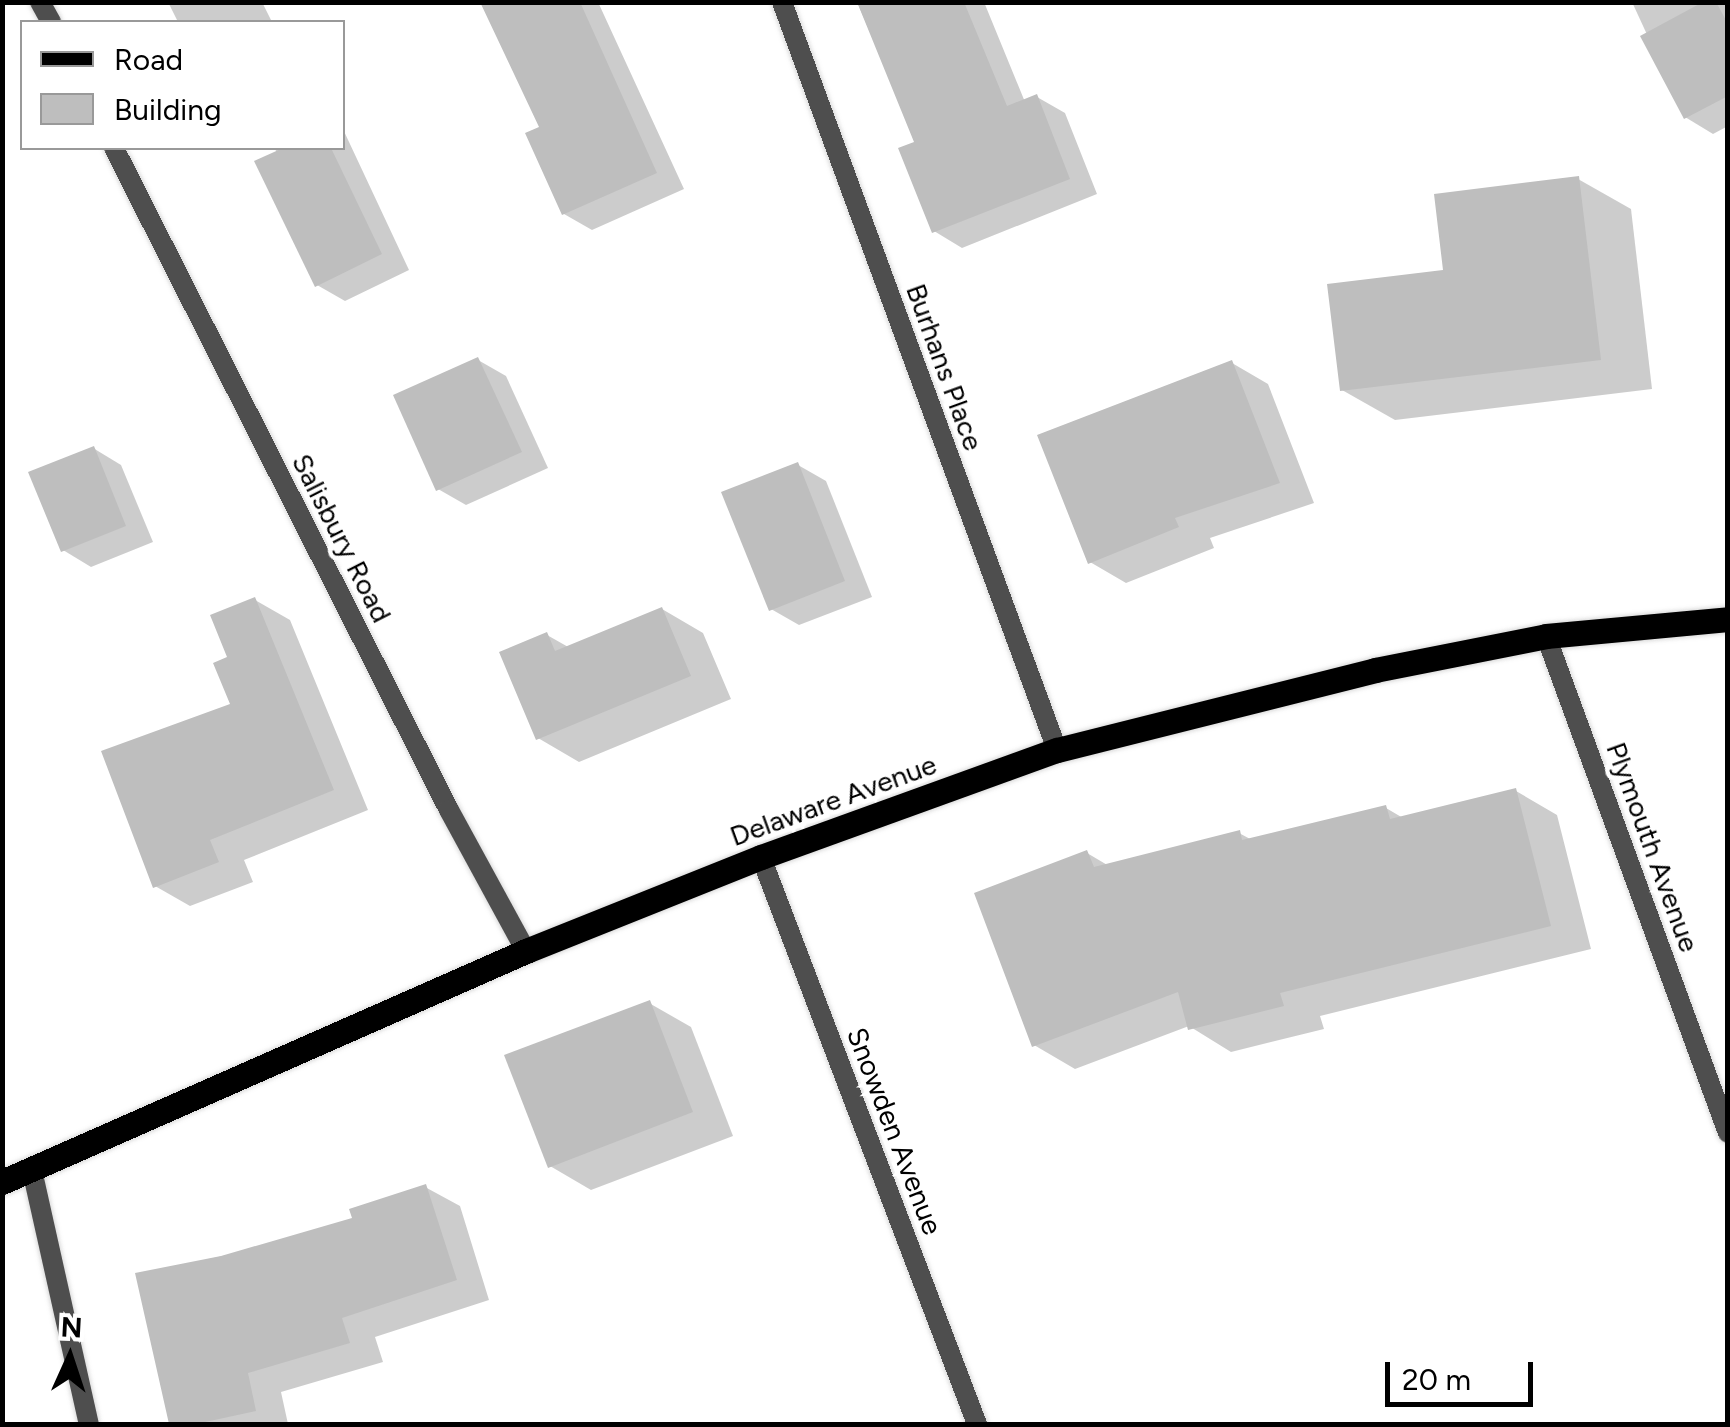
<!DOCTYPE html>
<style>
body{margin:0}
#map{position:relative;width:1730px;height:1427px;overflow:hidden;background:#fff;font-family:Figtree,sans-serif}
div>[style]{position:absolute}
[style*='--x']{left:calc(var(--x)*1px);top:calc(var(--y)*1px);width:calc(var(--w)*1px);rotate:calc(var(--a)*1deg)}
.shadow>*{inset:0;background:#0003}
.building>*{inset:0;background:#bebebe}
.roads{filter:drop-shadow(0 0 2px #dbdbdb) drop-shadow(0 0 2px #dbdbdb)}
.minor>*{height:20px;margin:-10px;padding:0 10px;transform-origin:10px;border-radius:10px;background:#4e4e4e}
.primary>*{height:25px;margin:-12.5px;padding:0 12.5px;transform-origin:12.5px;border-radius:12.5px;background:#000}
span{translate:-50% -50%;white-space:nowrap;text-align:center;line-height:1.15;-webkit-text-stroke:9px #fff;paint-order:stroke}
.street-label{font-size:28px;color:#000}
.frame{position:absolute;inset:0;border:5px solid #000;pointer-events:none}
.legend{position:absolute;left:20px;top:20px;width:325px;height:130px;box-sizing:border-box;background:#fff;border:2px solid #999;margin:0;padding:12px 18px;list-style:none;font-size:30px;color:#000}
.legend li{display:flex;align-items:center;gap:20px;height:50px}
.legend b{width:50px;border:2px solid #999}
.north{position:absolute;left:20px;top:1307px;width:100px;height:100px;-webkit-text-stroke:8px #fff;paint-order:stroke;rotate:3deg;font-size:28px;font-weight:700;line-height:40px;text-align:center;color:#000}
.north::after{content:'';display:block;margin:auto;width:35px;height:45px;background:#000;clip-path:polygon(50% 0,100% 100%,50% 72%,0 100%)}
.scale{position:absolute;left:1385px;top:1362px;width:148px;height:45px;box-sizing:border-box;border:5px solid #000;border-top:0;padding-left:12px;font-size:30px;line-height:35px;white-space:nowrap;color:#000;-webkit-text-stroke:8px #fff;paint-order:stroke}
</style>
<div id="map">
<div class="shadow">
<div style="clip-path:polygon(168px 2px,262px 2px,272px 22px,178px 22px)"></div>
<div style="clip-path:polygon(483px 2px,598px 2px,684px 189px,592px 230px,564px 214px,542px 128px)"></div>
<div style="clip-path:polygon(857px 2px,984px 2px,1025px 102px,1037px 97px,1065px 113px,1097px 194px,962px 248px,934px 231px,918px 143px)"></div>
<div style="clip-path:polygon(1632px 2px,1728px 2px,1728px 126px,1713px 134px,1685px 117px)"></div>
<div style="clip-path:polygon(342px 127px,409px 270px,345px 301px,317px 285px,275px 148px,342px 148px)"></div>
<div style="clip-path:polygon(1578px 179px,1631px 209px,1652px 389px,1395px 420px,1342px 390px,1446px 272px)"></div>
<div style="clip-path:polygon(478px 360px,506px 376px,548px 468px,466px 505px,438px 489px)"></div>
<div style="clip-path:polygon(1232px 363px,1268px 384px,1314px 503px,1210px 538px,1214px 548px,1126px 583px,1090px 562px)"></div>
<div style="clip-path:polygon(93px 448px,121px 465px,153px 542px,91px 567px,63px 550px)"></div>
<div style="clip-path:polygon(798px 465px,826px 481px,872px 597px,799px 625px,771px 609px)"></div>
<div style="clip-path:polygon(255px 600px,290px 620px,368px 810px,244px 860px,253px 882px,190px 906px,155px 886px,233px 705px,231px 659px)"></div>
<div style="clip-path:polygon(662px 609px,703px 633px,731px 699px,579px 762px,538px 738px,547px 635px,570px 648px)"></div>
<div style="clip-path:polygon(1516px 791px,1557px 815px,1591px 949px,1320px 1016px,1324px 1029px,1231px 1052px,1189px 1026px,1075px 1069px,1034px 1045px,1087px 853px,1109px 866px,1239px 833px,1252px 840px,1386px 808px,1403px 818px)"></div>
<div style="clip-path:polygon(649px 1003px,691px 1027px,733px 1136px,591px 1190px,550px 1166px)"></div>
<div style="clip-path:polygon(425px 1187px,460px 1206px,489px 1300px,375px 1337px,383px 1362px,281px 1392px,288px 1424px,172px 1424px,138px 1275px,258px 1248px,355px 1220px)"></div>
</div>
<div class="building">
<div style="clip-path:polygon(480px 2px,580px 2px,657px 173px,562px 215px,525px 133px,539px 127px)"></div>
<div style="clip-path:polygon(857px 2px,964px 2px,1007px 106px,1037px 94px,1070px 179px,932px 233px,898px 148px,914px 142px)"></div>
<div style="clip-path:polygon(1703px 2px,1716px 2px,1728px 24px,1728px 96px,1684px 119px,1640px 36px)"></div>
<div style="clip-path:polygon(283px 148px,331px 148px,382px 254px,315px 287px,254px 161px)"></div>
<div style="clip-path:polygon(1579px 176px,1601px 360px,1340px 391px,1327px 284px,1443px 270px,1434px 194px)"></div>
<div style="clip-path:polygon(478px 357px,522px 452px,436px 491px,393px 395px)"></div>
<div style="clip-path:polygon(1232px 360px,1280px 483px,1175px 518px,1179px 527px,1088px 564px,1037px 435px)"></div>
<div style="clip-path:polygon(94px 446px,126px 526px,61px 552px,28px 472px)"></div>
<div style="clip-path:polygon(798px 462px,845px 581px,769px 611px,721px 492px)"></div>
<div style="clip-path:polygon(255px 597px,334px 790px,210px 840px,219px 862px,153px 888px,101px 751px,230px 704px,213px 663px,227px 657px,210px 615px)"></div>
<div style="clip-path:polygon(662px 607px,691px 676px,536px 740px,499px 652px,547px 632px,555px 651px)"></div>
<div style="clip-path:polygon(1516px 788px,1551px 926px,1280px 993px,1284px 1006px,1188px 1030px,1178px 992px,1032px 1047px,974px 893px,1087px 850px,1094px 867px,1240px 830px,1242px 840px,1386px 805px,1390px 819px)"></div>
<div style="clip-path:polygon(650px 1000px,693px 1112px,548px 1168px,504px 1055px)"></div>
<div style="clip-path:polygon(426px 1184px,457px 1280px,342px 1318px,350px 1343px,248px 1373px,256px 1411px,196px 1424px,169px 1424px,135px 1273px,221px 1256px,352px 1218px,349px 1209px)"></div>
</div>
<div class="roads">
<div class="minor">
<div style="--x:40;--y:2;--w:23;--a:61"></div>
<div style="--x:782;--y:2;--w:797;--a:69.81"></div>
<div style="--x:114;--y:148;--w:742;--a:63.16"></div>
<div style="--x:449;--y:810;--w:161;--a:61.4"></div>
<div style="--x:1546;--y:636;--w:529;--a:69.89"></div>
<div style="--x:761;--y:857;--w:607;--a:69.15"></div>
<div style="--x:32;--y:1170;--w:260;--a:77.4"></div>
</div>
<div class="primary">
<div style="--x:2;--y:1182;--w:573;--a:-23.79"></div>
<div style="--x:526;--y:951;--w:253;--a:-21.8"></div>
<div style="--x:761;--y:857;--w:315;--a:-19.9"></div>
<div style="--x:1057;--y:750;--w:328;--a:-14.1"></div>
<div style="--x:1375;--y:670;--w:174;--a:-11.2"></div>
<div style="--x:1546;--y:636;--w:183;--a:-5.3"></div>
</div>
</div>
<div class="street-label">
<span style="left:945px;top:367px;rotate:70deg">Burhans Place</span>
<span style="left:342px;top:538px;rotate:63deg">Salisbury Road</span>
<span style="left:833px;top:800px;rotate:-20deg">Delaware Avenue</span>
<span style="left:1653px;top:847px;rotate:70deg">Plymouth Avenue</span>
<span style="left:895px;top:1131px;rotate:69deg">Snowden Avenue</span>
</div>
<div class="frame"></div>
<ul class="legend">
<li><b style="height:12px;background:#000"></b>Road</li>
<li><b style="height:28px;background:#bebebe"></b>Building</li>
</ul>
<div class="north">N</div>
<div class="scale">20 m</div>
</div>
